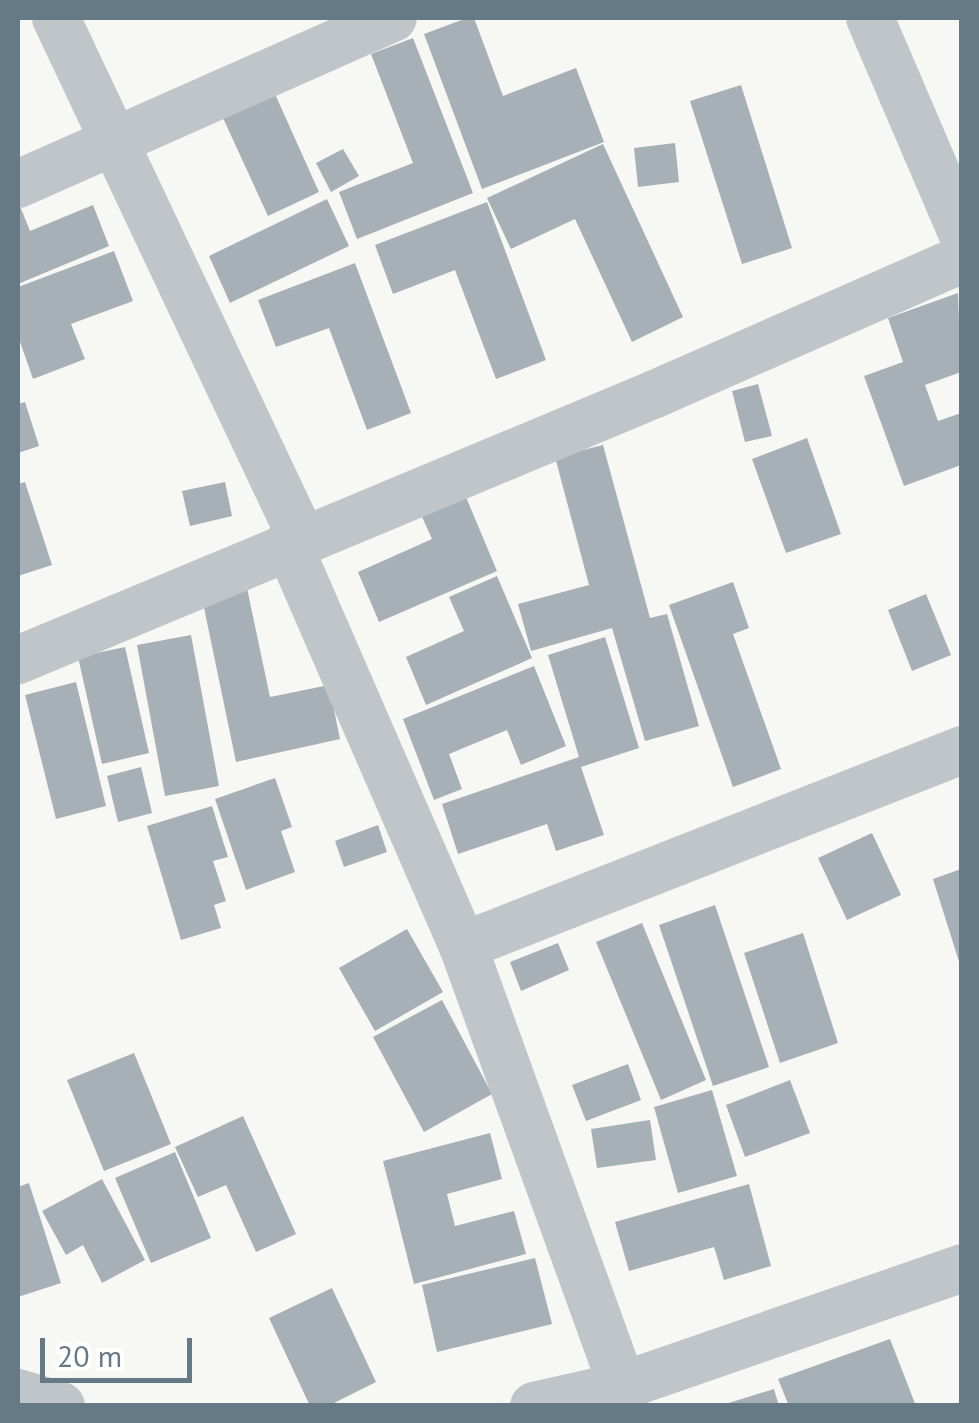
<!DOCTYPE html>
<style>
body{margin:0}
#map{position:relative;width:979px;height:1423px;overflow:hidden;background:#f7f7f4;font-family:"PT Sans",sans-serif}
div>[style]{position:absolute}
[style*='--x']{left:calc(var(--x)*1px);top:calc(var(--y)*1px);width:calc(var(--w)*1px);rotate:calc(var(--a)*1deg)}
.building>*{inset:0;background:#a7b0b6}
.street>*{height:48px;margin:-24px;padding:0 24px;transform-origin:24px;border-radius:24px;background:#c0c5c9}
span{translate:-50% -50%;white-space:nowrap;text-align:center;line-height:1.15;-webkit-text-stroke:10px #fff;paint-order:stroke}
.frame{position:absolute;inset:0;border:20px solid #657986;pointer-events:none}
.scale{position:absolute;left:40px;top:1338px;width:152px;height:45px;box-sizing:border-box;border:5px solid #657986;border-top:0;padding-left:12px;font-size:30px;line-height:35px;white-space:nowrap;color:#657986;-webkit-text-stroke:8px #fff;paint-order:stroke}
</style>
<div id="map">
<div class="building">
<div style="clip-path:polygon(467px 18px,474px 18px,503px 96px,576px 68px,604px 142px,482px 189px,424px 34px)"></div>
<div style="clip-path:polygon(413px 38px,473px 193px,357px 239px,339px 192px,413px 163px,371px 54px)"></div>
<div style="clip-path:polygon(741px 85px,792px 248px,742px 264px,690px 101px)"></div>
<div style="clip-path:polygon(275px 94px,319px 192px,268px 216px,223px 118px)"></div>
<div style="clip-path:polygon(675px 143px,679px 182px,638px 187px,634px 148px)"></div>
<div style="clip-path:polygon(603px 144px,683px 317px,632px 342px,575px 219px,511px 249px,487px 198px)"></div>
<div style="clip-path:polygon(343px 149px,359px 176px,331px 192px,316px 163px)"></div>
<div style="clip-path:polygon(327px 199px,349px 246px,230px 303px,209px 256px)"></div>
<div style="clip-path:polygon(18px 201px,30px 231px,93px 205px,109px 246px,18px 284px)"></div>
<div style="clip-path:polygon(487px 202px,546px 360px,496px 379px,455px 270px,393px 294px,375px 245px)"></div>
<div style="clip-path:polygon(114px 251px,133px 301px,71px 324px,85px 359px,33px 379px,18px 336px,18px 287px)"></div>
<div style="clip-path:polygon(355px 263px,411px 413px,367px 430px,329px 328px,276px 347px,258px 300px)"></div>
<div style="clip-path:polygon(958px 293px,961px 372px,925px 385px,938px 421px,961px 413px,961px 465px,904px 486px,864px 376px,903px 362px,888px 318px)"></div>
<div style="clip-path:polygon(758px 384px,772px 436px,745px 442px,732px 391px)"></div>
<div style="clip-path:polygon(25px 402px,39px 446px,18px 453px,18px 404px)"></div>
<div style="clip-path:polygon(807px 438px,841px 534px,786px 553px,752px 459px)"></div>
<div style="clip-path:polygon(603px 445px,650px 618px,667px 614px,699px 726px,645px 741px,612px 628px,531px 651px,518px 604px,589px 585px,555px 457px)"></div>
<div style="clip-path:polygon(25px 482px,52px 565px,18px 576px,18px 484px)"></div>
<div style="clip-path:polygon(225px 482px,232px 516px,190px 526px,182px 491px)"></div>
<div style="clip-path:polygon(463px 490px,497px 571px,379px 622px,358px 572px,432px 539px,418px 508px)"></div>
<div style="clip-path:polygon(497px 576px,532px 658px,426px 705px,406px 657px,464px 631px,449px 597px)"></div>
<div style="clip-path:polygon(733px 582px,749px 628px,733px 634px,781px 769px,733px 787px,669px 605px)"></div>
<div style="clip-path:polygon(247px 588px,270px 697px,329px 685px,340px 739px,236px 762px,202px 598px)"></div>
<div style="clip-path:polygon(926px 594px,951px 655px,912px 671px,888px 610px)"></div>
<div style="clip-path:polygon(191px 635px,219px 786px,165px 796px,137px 645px)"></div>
<div style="clip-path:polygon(605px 637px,639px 748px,581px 767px,604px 835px,556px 851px,547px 824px,458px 854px,442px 804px,579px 757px,548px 655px)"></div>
<div style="clip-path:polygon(125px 647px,149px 753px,102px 764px,78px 657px)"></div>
<div style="clip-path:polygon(534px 666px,566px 746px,521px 765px,507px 730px,449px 754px,462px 789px,434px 800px,403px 719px)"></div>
<div style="clip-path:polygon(76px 682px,106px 806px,56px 819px,25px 695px)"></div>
<div style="clip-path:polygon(141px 767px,152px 813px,118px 822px,107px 776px)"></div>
<div style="clip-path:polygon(275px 778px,292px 827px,281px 831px,295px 872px,246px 890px,215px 799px)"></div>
<div style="clip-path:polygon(212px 806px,228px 857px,213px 861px,226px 901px,214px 905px,221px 928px,181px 940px,147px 826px)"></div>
<div style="clip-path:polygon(378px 825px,387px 852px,344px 867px,335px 841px)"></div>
<div style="clip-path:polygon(872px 833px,901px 895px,847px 920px,818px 858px)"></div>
<div style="clip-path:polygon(961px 869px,961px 968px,933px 879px)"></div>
<div style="clip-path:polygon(715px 905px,769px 1067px,713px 1086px,659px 925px)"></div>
<div style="clip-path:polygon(642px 923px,706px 1080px,661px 1100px,596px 942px)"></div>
<div style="clip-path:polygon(407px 929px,443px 992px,375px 1031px,339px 968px)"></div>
<div style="clip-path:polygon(803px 933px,838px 1043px,780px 1063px,744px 953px)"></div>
<div style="clip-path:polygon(558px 943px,569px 970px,521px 991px,510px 962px)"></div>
<div style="clip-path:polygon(442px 1000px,492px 1094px,424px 1132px,373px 1037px)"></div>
<div style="clip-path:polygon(134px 1053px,171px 1144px,104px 1171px,67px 1080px)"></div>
<div style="clip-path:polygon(628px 1064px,641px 1100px,586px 1121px,572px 1085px)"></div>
<div style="clip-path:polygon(790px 1080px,810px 1133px,745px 1157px,726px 1105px)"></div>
<div style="clip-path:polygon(712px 1090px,737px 1176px,678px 1193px,654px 1107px)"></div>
<div style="clip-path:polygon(243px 1116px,296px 1234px,256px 1252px,226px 1185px,198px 1197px,175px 1147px)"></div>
<div style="clip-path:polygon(650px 1120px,656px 1160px,597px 1168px,591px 1129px)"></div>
<div style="clip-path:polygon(490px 1133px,502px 1179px,447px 1194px,455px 1226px,514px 1211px,526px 1254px,414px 1284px,383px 1161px)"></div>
<div style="clip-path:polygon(175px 1152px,211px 1238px,151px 1263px,115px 1178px)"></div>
<div style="clip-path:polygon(102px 1179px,145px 1260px,102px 1283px,83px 1245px,66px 1255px,42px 1211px)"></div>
<div style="clip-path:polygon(29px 1183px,61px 1283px,18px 1297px,18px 1187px)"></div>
<div style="clip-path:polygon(749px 1184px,771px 1266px,724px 1280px,714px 1247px,629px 1271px,615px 1222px)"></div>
<div style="clip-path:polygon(535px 1258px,552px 1324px,437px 1352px,422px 1285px)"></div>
<div style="clip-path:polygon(332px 1288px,376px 1382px,328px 1406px,310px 1406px,269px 1318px)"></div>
<div style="clip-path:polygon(890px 1339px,916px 1406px,789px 1406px,778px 1379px)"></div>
<div style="clip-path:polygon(774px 1389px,779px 1406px,722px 1406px,722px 1405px)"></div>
</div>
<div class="street">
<div style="--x:56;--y:18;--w:576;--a:64.72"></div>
<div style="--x:870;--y:18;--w:234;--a:66.8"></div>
<div style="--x:18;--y:184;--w:410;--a:-23.9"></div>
<div style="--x:288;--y:544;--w:438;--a:66.5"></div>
<div style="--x:463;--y:946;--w:468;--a:70.1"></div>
<div style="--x:18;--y:660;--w:690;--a:-22.66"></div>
<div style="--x:655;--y:394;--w:335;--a:-23.7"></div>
<div style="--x:463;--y:946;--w:536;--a:-21.44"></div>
<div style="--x:18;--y:1393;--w:45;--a:16.8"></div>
<div style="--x:534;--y:1406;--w:90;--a:-12.8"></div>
<div style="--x:622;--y:1386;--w:360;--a:-19.1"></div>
</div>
<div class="frame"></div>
<div class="scale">20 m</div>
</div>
